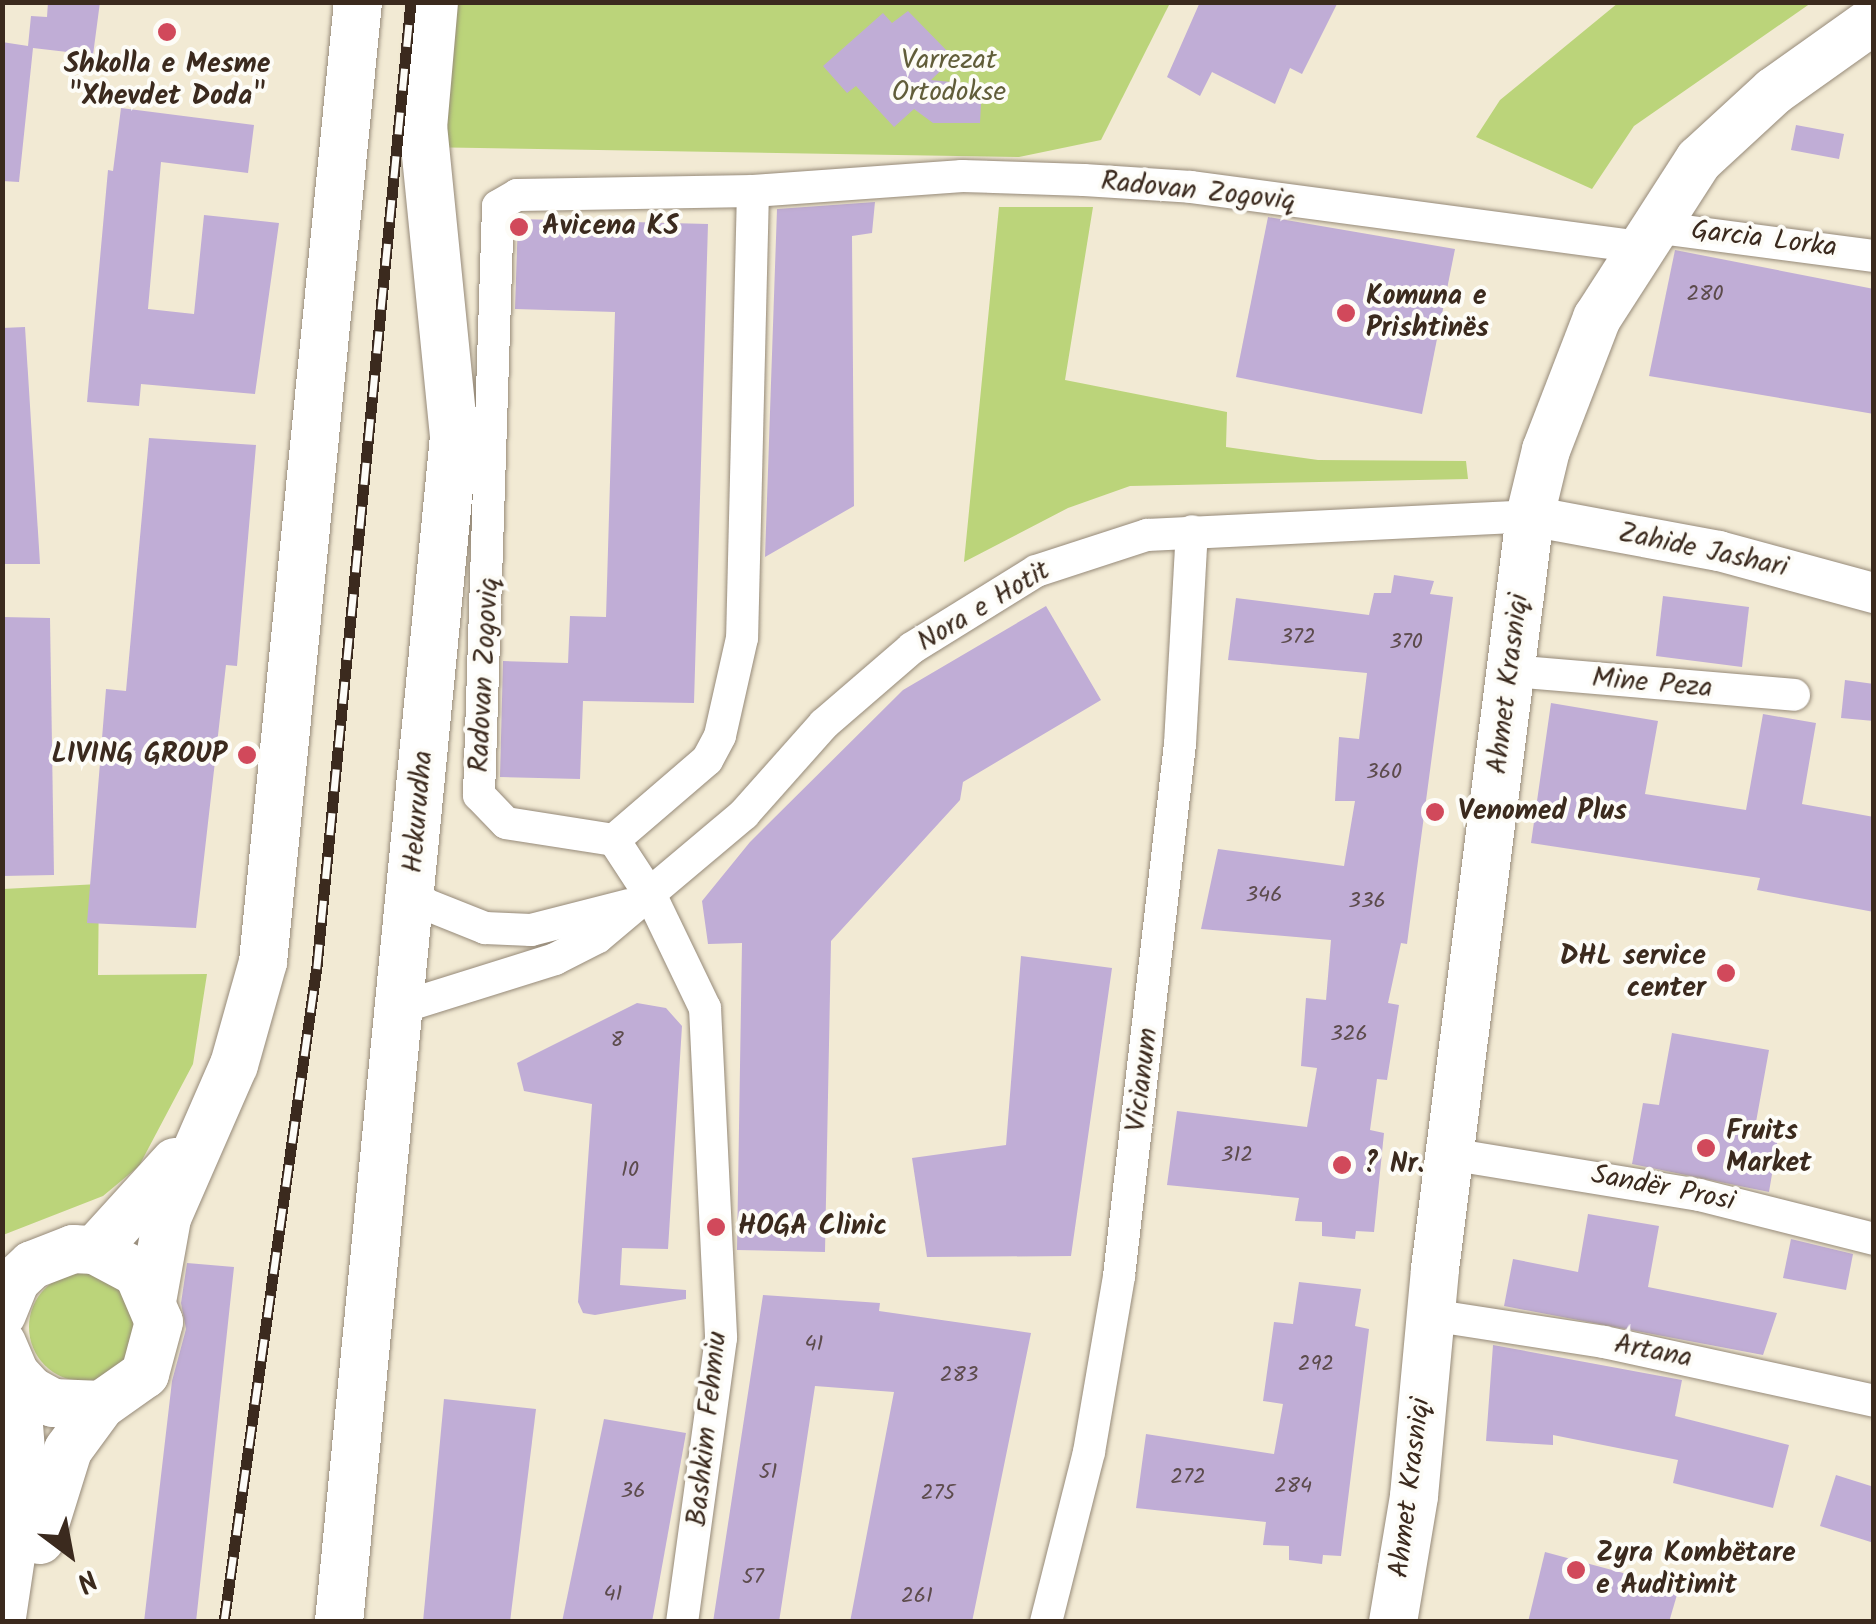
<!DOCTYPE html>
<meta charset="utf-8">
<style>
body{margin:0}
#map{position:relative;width:1876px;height:1624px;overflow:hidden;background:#f2ead4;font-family:Kalam,sans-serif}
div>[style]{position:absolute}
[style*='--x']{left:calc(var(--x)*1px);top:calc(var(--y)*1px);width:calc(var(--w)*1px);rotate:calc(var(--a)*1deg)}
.green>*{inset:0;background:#bbd47a}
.round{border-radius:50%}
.building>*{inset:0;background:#c0add6}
.roads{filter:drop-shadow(0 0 2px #968a79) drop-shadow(0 0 2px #968a79)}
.minor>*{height:32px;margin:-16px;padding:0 16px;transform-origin:16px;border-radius:16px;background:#fff}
.tertiary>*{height:40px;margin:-20px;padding:0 20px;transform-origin:20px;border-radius:20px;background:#fff}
.secondary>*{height:48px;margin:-24px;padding:0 24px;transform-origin:24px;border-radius:24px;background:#fff}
.rail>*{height:11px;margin-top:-5.5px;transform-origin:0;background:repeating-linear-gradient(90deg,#fdfcf7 0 22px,#3b2a1e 0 44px);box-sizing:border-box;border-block:2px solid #3b2a1e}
.dots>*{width:28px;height:28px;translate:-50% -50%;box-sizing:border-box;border:5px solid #fdfcf7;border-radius:50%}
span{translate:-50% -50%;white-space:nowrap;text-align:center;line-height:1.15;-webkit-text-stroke:8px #fdfcf7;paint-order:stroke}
.number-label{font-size:22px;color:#5c4b4c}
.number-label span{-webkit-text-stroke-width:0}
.park-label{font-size:28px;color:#615d3a}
.poi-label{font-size:28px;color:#3b2a1e;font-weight:700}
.left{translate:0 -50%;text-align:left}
.right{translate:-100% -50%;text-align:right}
.street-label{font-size:28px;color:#3b2a1e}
.frame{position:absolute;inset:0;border:5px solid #3b2a1e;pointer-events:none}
.north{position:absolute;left:20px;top:1504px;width:100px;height:100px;-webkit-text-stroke:8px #fdfcf7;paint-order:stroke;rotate:148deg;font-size:28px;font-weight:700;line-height:40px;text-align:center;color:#3b2a1e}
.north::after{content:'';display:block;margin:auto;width:35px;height:45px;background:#3b2a1e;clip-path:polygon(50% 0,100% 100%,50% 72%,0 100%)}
</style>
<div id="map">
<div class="green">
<div style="clip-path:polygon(434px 3px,1170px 3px,1101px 140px,1019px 157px,419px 147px)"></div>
<div style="clip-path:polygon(1618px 3px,1811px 3px,1634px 126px,1592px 189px,1476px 137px,1500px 100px)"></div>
<div style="clip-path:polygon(999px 207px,1093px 207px,1065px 380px,1227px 412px,1226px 447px,1318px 460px,1466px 461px,1468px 479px,1130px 486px,1068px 508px,964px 562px)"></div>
<div style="clip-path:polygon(99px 884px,98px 975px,207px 974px,193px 1064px,139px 1166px,103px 1196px,3px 1235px,3px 889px)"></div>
<div class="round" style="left:29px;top:1273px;width:108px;height:108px"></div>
</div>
<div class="building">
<div style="clip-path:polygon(48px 2px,100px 2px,93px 55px,33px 48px,19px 182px,2px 181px,2px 42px,28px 46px,31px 16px,47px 17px)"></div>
<div style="clip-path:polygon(1200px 2px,1338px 2px,1302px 74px,1290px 68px,1275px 104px,1212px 72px,1200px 96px,1167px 77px)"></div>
<div style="clip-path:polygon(908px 11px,954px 58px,931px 80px,982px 85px,980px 123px,933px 123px,914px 109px,894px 127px,856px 86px,847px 93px,823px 66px,883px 13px,892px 23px)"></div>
<div style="clip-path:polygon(121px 108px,254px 125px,248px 173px,161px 162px,148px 309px,194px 314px,204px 215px,279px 223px,255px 394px,141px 384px,139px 406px,87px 402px,108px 170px,113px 171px)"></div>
<div style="clip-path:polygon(1796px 125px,1844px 134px,1839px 159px,1791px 150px)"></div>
<div style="clip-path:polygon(875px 202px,872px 233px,852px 236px,854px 506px,765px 557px,777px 209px)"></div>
<div style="clip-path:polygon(1268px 217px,1455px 249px,1422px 414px,1236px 377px)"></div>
<div style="clip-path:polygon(518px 219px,708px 224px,694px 703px,583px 701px,580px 779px,500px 777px,503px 661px,568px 663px,570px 616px,606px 617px,615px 312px,515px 309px)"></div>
<div style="clip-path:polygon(1675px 250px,1874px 289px,1874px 414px,1649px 376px)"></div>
<div style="clip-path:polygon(25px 327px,40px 564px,2px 564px,2px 328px)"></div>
<div style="clip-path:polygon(149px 438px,256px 445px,237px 666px,226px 665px,196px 928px,87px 923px,106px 689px,126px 691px)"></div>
<div style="clip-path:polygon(1394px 575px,1434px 581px,1430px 594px,1453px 597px,1407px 944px,1401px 943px,1388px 1003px,1399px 1005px,1387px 1080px,1377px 1079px,1370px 1130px,1384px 1133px,1374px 1232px,1356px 1231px,1355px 1239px,1322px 1236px,1322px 1222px,1295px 1221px,1299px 1198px,1167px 1185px,1177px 1111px,1307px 1127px,1317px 1068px,1301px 1066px,1306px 998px,1326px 1000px,1331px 940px,1201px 929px,1218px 849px,1344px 866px,1355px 801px,1335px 801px,1339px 737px,1359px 739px,1367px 673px,1228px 660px,1236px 598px,1369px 615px,1374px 593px,1391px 593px)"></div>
<div style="clip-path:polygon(1663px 596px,1749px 607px,1742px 667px,1656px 656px)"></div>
<div style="clip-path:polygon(1046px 606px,1101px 700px,963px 782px,960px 800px,831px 941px,825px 1252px,737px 1250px,742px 943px,708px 944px,702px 901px,750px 842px,903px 690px)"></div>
<div style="clip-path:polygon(2px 617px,50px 618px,54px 875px,2px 876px)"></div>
<div style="clip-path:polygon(1845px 680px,1874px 684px,1874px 721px,1841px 718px)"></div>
<div style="clip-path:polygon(1551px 703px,1658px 721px,1645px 794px,1746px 810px,1763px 714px,1816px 723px,1802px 804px,1874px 817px,1874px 912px,1757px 890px,1760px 878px,1531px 843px)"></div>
<div style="clip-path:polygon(1021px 956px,1112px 968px,1071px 1256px,927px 1257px,912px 1158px,1006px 1145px)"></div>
<div style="clip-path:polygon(637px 1003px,666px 1008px,682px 1026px,668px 1249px,622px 1248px,620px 1285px,686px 1290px,686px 1299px,595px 1315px,583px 1313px,578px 1302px,592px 1104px,524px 1091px,517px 1063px)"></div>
<div style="clip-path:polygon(1672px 1033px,1769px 1050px,1756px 1122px,1780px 1126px,1769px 1192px,1632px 1164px,1643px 1103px,1659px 1105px)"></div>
<div style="clip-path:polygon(1588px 1214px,1659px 1226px,1648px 1287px,1777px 1313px,1763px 1355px,1504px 1306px,1513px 1259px,1578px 1272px)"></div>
<div style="clip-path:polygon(1791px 1239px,1853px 1254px,1846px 1290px,1783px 1278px)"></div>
<div style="clip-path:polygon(187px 1263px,234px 1267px,196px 1622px,144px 1622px,172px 1381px,186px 1329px,181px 1303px)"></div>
<div style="clip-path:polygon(1299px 1282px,1361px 1289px,1355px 1326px,1369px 1329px,1341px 1556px,1323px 1555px,1322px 1564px,1289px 1560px,1289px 1546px,1263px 1545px,1266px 1522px,1136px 1508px,1146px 1434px,1274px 1454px,1283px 1404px,1263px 1401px,1274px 1322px,1293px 1324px)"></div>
<div style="clip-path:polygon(763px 1295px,880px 1303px,879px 1311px,1031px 1333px,972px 1622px,850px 1622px,894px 1392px,815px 1386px,779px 1622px,713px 1622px)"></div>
<div style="clip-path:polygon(1493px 1345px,1682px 1380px,1675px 1416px,1789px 1445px,1773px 1508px,1673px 1483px,1678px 1460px,1553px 1435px,1553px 1445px,1486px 1441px)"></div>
<div style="clip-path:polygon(444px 1399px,536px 1409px,510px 1622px,423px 1622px)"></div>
<div style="clip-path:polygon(604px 1419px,686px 1433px,652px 1622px,562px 1622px)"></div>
<div style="clip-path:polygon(1836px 1475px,1874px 1487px,1874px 1543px,1820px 1526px)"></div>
<div style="clip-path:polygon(1545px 1552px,1679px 1588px,1669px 1622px,1528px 1622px)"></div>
</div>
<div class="roads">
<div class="minor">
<div style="--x:753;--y:191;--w:447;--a:91.4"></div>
<div style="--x:742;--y:638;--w:100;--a:102.7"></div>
<div style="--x:720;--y:736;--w:27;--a:118"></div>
<div style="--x:707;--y:760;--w:123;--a:139.3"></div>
<div style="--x:614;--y:840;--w:109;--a:-171.1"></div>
<div style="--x:506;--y:823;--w:39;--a:-134"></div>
<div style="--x:479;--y:795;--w:589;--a:-88.15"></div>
<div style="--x:498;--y:206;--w:22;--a:-30"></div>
<div style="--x:517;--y:195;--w:236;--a:-1"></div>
<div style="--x:753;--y:191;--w:210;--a:-4.1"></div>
<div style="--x:962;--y:176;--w:122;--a:1.9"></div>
<div style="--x:1084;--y:180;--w:107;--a:3.7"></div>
<div style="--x:1191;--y:187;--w:453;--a:7.6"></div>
<div style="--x:1653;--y:227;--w:223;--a:7.5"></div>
<div style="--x:1511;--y:671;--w:284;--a:4.8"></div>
<div style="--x:614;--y:840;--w:69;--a:56.8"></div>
<div style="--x:652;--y:898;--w:122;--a:64.3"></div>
<div style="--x:705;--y:1008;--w:330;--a:87.2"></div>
<div style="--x:721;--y:1338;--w:287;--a:97.8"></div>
<div style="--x:412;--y:889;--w:20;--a:49"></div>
<div style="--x:425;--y:904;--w:65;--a:21.8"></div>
<div style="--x:485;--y:928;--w:46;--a:2.5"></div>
<div style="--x:531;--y:930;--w:101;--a:-14.3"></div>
<div style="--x:399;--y:1008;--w:164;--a:-17.4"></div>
<div style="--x:555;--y:959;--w:48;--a:-27.1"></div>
<div style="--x:598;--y:937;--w:191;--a:-40.1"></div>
<div style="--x:744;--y:814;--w:120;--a:-48.4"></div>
<div style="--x:824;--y:724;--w:116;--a:-40.8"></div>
<div style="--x:912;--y:648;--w:146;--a:-31.8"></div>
<div style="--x:1036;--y:571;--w:117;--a:-18"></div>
<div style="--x:1147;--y:535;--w:383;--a:-2.8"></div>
<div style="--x:1449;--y:1154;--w:253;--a:9.3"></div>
<div style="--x:1699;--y:1195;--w:180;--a:14.1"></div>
<div style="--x:1430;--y:1315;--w:176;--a:8.8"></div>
<div style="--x:1604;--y:1342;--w:276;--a:12.3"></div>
<div style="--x:1046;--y:1622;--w:175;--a:-75.8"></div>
<div style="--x:1089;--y:1452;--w:179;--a:-80.3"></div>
<div style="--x:1119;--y:1276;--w:535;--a:-83.46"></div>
<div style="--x:1180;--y:744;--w:213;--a:-86.8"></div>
</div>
<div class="tertiary">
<div style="--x:1530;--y:516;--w:192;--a:10.5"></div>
<div style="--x:1719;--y:551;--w:161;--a:15.2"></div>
</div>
<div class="secondary">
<div style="--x:95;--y:1250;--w:119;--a:-47.7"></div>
<div style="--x:153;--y:1296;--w:79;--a:-79.8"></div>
<div style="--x:167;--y:1218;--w:167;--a:-66.4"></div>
<div style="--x:234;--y:1065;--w:107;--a:-74.3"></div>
<div style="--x:263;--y:962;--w:965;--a:-84.35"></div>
<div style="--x:2;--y:1314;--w:37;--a:-68"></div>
<div style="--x:16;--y:1280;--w:22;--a:-43"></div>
<div style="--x:32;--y:1265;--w:44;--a:-21.3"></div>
<div style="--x:73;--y:1249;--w:22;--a:3"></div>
<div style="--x:95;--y:1250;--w:49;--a:28.1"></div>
<div style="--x:138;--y:1273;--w:53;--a:66.8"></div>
<div style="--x:159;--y:1322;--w:54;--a:105.1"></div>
<div style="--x:145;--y:1374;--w:54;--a:144.8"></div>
<div style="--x:101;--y:1405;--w:48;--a:-177.6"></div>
<div style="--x:53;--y:1403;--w:25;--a:-151"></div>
<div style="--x:31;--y:1391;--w:23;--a:-133"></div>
<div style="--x:15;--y:1374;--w:33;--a:-113"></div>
<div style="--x:40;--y:1540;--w:94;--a:-72.7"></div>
<div style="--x:68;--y:1450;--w:56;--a:-53.7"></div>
<div style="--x:2;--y:1617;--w:143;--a:-81.5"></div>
<div style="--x:23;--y:1476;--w:102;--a:-94.5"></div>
<div style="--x:339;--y:1622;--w:1192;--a:-84.46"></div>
<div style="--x:454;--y:436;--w:310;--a:-95.7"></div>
<div style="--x:423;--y:128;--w:126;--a:-85"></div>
<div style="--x:1393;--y:1622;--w:128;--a:-80.5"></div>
<div style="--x:1414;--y:1496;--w:228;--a:-84.7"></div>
<div style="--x:1435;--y:1269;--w:759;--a:-82.81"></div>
<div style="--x:1530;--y:516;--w:68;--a:-76.4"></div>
<div style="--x:1546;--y:450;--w:142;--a:-68.9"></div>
<div style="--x:1597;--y:318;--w:188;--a:-57.2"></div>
<div style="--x:1699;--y:160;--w:102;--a:-42.6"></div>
<div style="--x:1774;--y:91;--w:123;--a:-35.4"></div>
</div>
</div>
<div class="rail">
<div style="--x:224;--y:1622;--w:663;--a:-81.93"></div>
<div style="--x:317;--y:966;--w:969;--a:-84.43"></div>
</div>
<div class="dots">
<div style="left:167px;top:32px;background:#d1495b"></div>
<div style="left:519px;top:227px;background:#d1495b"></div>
<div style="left:1346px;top:313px;background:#d1495b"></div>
<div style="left:247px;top:755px;background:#d1495b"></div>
<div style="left:1435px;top:812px;background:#d1495b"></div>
<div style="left:1726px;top:973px;background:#d1495b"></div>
<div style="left:1706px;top:1148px;background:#d1495b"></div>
<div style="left:1342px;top:1165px;background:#d1495b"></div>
<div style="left:716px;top:1227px;background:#d1495b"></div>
<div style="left:1576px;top:1570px;background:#d1495b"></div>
</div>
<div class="number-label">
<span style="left:1705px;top:295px">280</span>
<span style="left:1298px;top:638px">372</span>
<span style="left:1406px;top:643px">370</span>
<span style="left:1384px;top:773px">360</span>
<span style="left:1264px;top:896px">346</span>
<span style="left:1367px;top:902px">336</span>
<span style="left:1349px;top:1035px">326</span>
<span style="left:617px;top:1041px">8</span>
<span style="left:1237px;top:1156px">312</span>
<span style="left:630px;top:1171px">10</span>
<span style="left:814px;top:1345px">41</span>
<span style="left:1316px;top:1365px">292</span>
<span style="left:959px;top:1376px">283</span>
<span style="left:768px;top:1473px">51</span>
<span style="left:1188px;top:1478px">272</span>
<span style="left:1293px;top:1487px">284</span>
<span style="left:633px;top:1492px">36</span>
<span style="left:938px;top:1494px">275</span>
<span style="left:753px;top:1578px">57</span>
<span style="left:613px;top:1595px">41</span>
<span style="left:917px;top:1597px">261</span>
</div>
<div class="park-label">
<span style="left:949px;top:77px">Varrezat<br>Ortodokse</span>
</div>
<div class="poi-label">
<span style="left:167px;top:81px">Shkolla e Mesme<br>"Xhevdet Doda"</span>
<span class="left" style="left:542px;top:227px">Avicena KS</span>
<span class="left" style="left:1366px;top:313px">Komuna e<br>Prishtinës</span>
<span class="right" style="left:227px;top:755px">LIVING GROUP</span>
<span class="left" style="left:1458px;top:812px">Venomed Plus</span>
<span class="right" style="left:1706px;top:973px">DHL service<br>center</span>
<span class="left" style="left:1726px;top:1148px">Fruits<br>Market</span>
<span class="left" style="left:1362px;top:1165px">? Nr.</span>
<span class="left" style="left:738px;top:1227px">HOGA Clinic</span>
<span class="left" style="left:1596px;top:1570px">Zyra Kombëtare<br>e Auditimit</span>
</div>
<div class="street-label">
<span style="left:1198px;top:192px;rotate:6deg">Radovan Zogoviq</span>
<span style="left:1764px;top:240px;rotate:7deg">Garcia Lorka</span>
<span style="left:1703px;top:551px;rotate:12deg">Zahide Jashari</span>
<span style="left:984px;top:607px;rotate:-31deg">Nora e Hotit</span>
<span style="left:485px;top:675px;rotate:-87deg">Radovan Zogoviq</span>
<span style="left:1509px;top:684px;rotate:-83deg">Ahmet Krasniqi</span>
<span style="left:1652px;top:684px;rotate:5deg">Mine Peza</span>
<span style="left:419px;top:812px;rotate:-85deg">Hekurudha</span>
<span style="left:1143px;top:1080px;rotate:-83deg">Vicianum</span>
<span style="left:1663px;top:1189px;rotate:11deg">Sandër Prosi</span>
<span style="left:1653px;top:1352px;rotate:11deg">Artana</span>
<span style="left:708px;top:1429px;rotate:-84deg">Bashkim Fehmiu</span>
<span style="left:1411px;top:1488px;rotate:-83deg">Ahmet Krasniqi</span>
</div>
<div class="frame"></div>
<div class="north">N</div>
</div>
